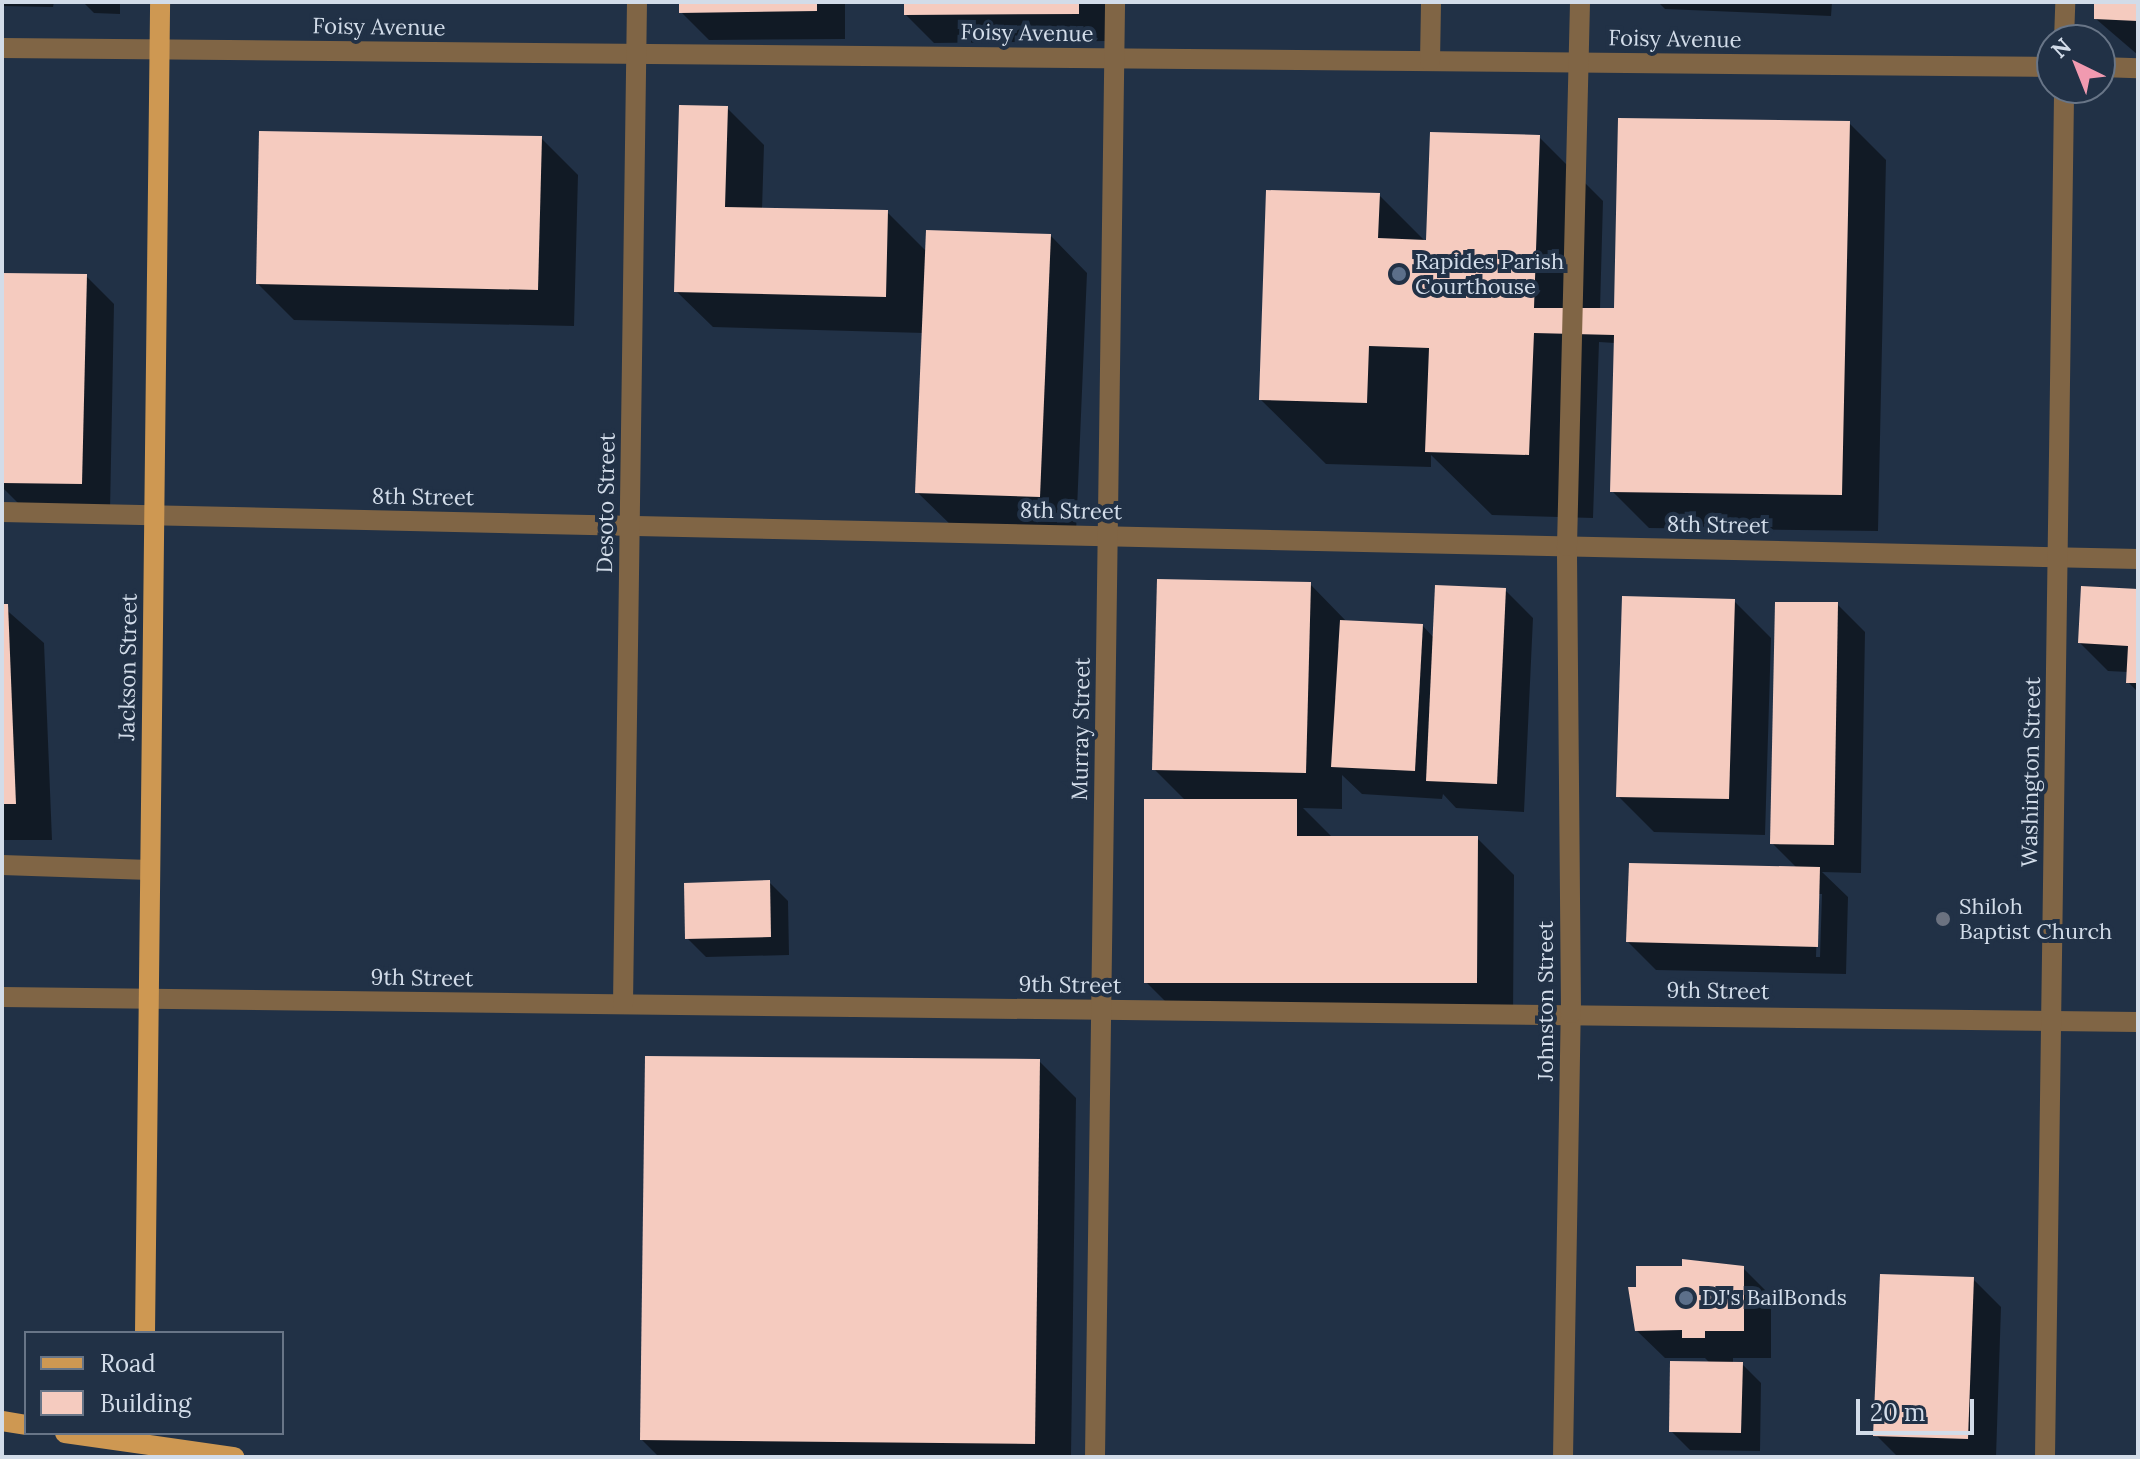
<!DOCTYPE html>
<style>
body{margin:0}
#map{position:relative;width:2140px;height:1459px;overflow:hidden;background:#213146;font-family:Lora,serif}
div>[style]{position:absolute}
[style*='--x']{left:calc(var(--x)*1px);top:calc(var(--y)*1px);width:calc(var(--w)*1px);rotate:calc(var(--a)*1deg)}
.shadow>*{inset:0;background:#0007}
.building>*{inset:0;background:#f5cbbf}
.minor>*{height:20px;margin:-10px;padding:0 10px;transform-origin:10px;border-radius:10px;background:#806545}
.major>*{height:20px;margin:-10px;padding:0 10px;transform-origin:10px;border-radius:10px;background:#ce9852}
.dots>*{width:22px;height:22px;translate:-50% -50%;box-sizing:border-box;border:4px solid #213146;border-radius:50%}
span{translate:-50% -50%;white-space:nowrap;text-align:center;line-height:1.15;-webkit-text-stroke:8px #213146;paint-order:stroke}
.street-label{font-size:22px;color:#d2dce9}
.poi-label{font-size:22px;color:#d2dce9}
.left{translate:0 -50%;text-align:left}
.frame{position:absolute;inset:0;border:4px solid #d2dce9;pointer-events:none}
.legend{position:absolute;left:24px;top:1331px;width:260px;height:104px;box-sizing:border-box;background:#213146;border:2px solid #687587;margin:0;padding:10px 14px;list-style:none;font-size:24px;color:#d2dce9}
.legend li{display:flex;align-items:center;gap:16px;height:40px}
.legend b{width:40px;border:2px solid #687587}
.north{position:absolute;left:2036px;top:24px;width:80px;height:80px;box-sizing:border-box;background:#213146;border:2px solid #687587;border-radius:50%;rotate:317deg;font-size:22px;font-weight:700;line-height:32px;text-align:center;color:#d2dce9}
.north::after{content:'';display:block;margin:auto;width:28px;height:36px;background:#f19ab0;clip-path:polygon(50% 0,100% 100%,50% 72%,0 100%)}
.scale{position:absolute;left:1856px;top:1399px;width:118px;height:36px;box-sizing:border-box;border:4px solid #d2dce9;border-top:0;padding-left:10px;font-size:24px;line-height:28px;white-space:nowrap;color:#d2dce9;-webkit-text-stroke:6px #213146;paint-order:stroke}
</style>
<div id="map">
<div class="shadow">
<div style="clip-path:polygon(2px 2px,54px 2px,53px 7px,2px 6px)"></div>
<div style="clip-path:polygon(83px 2px,120px 2px,120px 14px,94px 13px)"></div>
<div style="clip-path:polygon(681px 2px,845px 2px,845px 39px,709px 40px,681px 12px)"></div>
<div style="clip-path:polygon(906px 2px,1106px 2px,1106px 41px,934px 43px,906px 15px)"></div>
<div style="clip-path:polygon(1658px 2px,1832px 2px,1831px 16px,1665px 9px)"></div>
<div style="clip-path:polygon(2096px 2px,2138px 2px,2138px 55px,2096px 19px)"></div>
<div style="clip-path:polygon(727px 108px,764px 145px,762px 210px,887px 212px,927px 252px,1051px 236px,1087px 273px,1076px 533px,954px 528px,917px 492px,924px 333px,713px 327px,676px 291px)"></div>
<div style="clip-path:polygon(1849px 123px,1886px 160px,1878px 531px,1649px 528px,1612px 491px,1615px 343px,1599px 342px,1593px 518px,1492px 515px,1431px 455px,1431px 467px,1326px 464px,1261px 400px,1379px 195px,1428px 244px,1539px 137px,1603px 201px,1600px 310px,1616px 310px)"></div>
<div style="clip-path:polygon(541px 138px,578px 175px,574px 326px,294px 320px,258px 284px)"></div>
<div style="clip-path:polygon(2px 275px,86px 276px,114px 304px,110px 511px,25px 510px,2px 487px)"></div>
<div style="clip-path:polygon(1310px 584px,1347px 622px,1423px 626px,1434px 638px,1505px 590px,1533px 618px,1524px 812px,1456px 808px,1443px 794px,1442px 799px,1362px 794px,1342px 775px,1342px 809px,1303px 808px,1333px 838px,1477px 838px,1514px 875px,1513px 1019px,1183px 1019px,1146px 982px,1186px 801px,1154px 769px)"></div>
<div style="clip-path:polygon(2138px 591px,2138px 692px,2128px 682px,2128px 672px,2108px 671px,2080px 643px)"></div>
<div style="clip-path:polygon(1734px 601px,1771px 638px,1765px 835px,1654px 832px,1618px 796px)"></div>
<div style="clip-path:polygon(evenodd,1837px 604px,1865px 632px,1861px 873px,1822px 872px,1848px 897px,1846px 974px,1656px 970px,1628px 942px,1798px 869px,1772px 843px,1837px 604px,1818px 894px,1822px 894px,1820px 957px,1816px 957px,1818px 894px)"></div>
<div style="clip-path:polygon(2px 606px,44px 643px,52px 840px,2px 840px)"></div>
<div style="clip-path:polygon(769px 882px,788px 901px,789px 955px,706px 957px,687px 938px)"></div>
<div style="clip-path:polygon(1039px 1061px,1076px 1098px,1071px 1457px,659px 1457px,642px 1440px)"></div>
<div style="clip-path:polygon(1743px 1268px,1771px 1296px,1771px 1358px,1733px 1358px,1733px 1364px,1742px 1364px,1761px 1383px,1760px 1451px,1690px 1450px,1671px 1431px,1710px 1363px,1705px 1358px,1665px 1358px,1636px 1330px)"></div>
<div style="clip-path:polygon(1973px 1279px,2001px 1307px,1996px 1457px,1898px 1457px,1876px 1435px)"></div>
</div>
<div class="building">
<div style="clip-path:polygon(679px 2px,817px 2px,817px 11px,679px 13px)"></div>
<div style="clip-path:polygon(904px 2px,1079px 2px,1079px 14px,904px 15px)"></div>
<div style="clip-path:polygon(2094px 2px,2138px 2px,2138px 21px,2094px 19px)"></div>
<div style="clip-path:polygon(679px 105px,728px 106px,725px 207px,888px 210px,886px 297px,674px 292px)"></div>
<div style="clip-path:polygon(1618px 118px,1850px 121px,1842px 495px,1610px 492px,1614px 335px,1534px 333px,1529px 455px,1425px 452px,1429px 348px,1369px 346px,1367px 403px,1259px 400px,1266px 190px,1380px 193px,1378px 238px,1426px 240px,1430px 132px,1540px 135px,1534px 308px,1614px 308px)"></div>
<div style="clip-path:polygon(259px 131px,542px 136px,538px 290px,256px 284px)"></div>
<div style="clip-path:polygon(926px 230px,1051px 234px,1040px 497px,915px 493px)"></div>
<div style="clip-path:polygon(2px 273px,87px 274px,82px 484px,2px 483px)"></div>
<div style="clip-path:polygon(1157px 579px,1311px 582px,1306px 773px,1152px 770px)"></div>
<div style="clip-path:polygon(1435px 585px,1506px 588px,1497px 784px,1426px 781px)"></div>
<div style="clip-path:polygon(2081px 586px,2138px 589px,2138px 683px,2126px 683px,2128px 646px,2078px 643px)"></div>
<div style="clip-path:polygon(1622px 596px,1735px 599px,1729px 799px,1616px 797px)"></div>
<div style="clip-path:polygon(1775px 602px,1838px 602px,1834px 845px,1770px 844px)"></div>
<div style="clip-path:polygon(2px 604px,8px 604px,16px 804px,2px 804px)"></div>
<div style="clip-path:polygon(1340px 620px,1423px 624px,1415px 771px,1331px 767px)"></div>
<div style="clip-path:polygon(1144px 799px,1297px 799px,1297px 836px,1478px 836px,1477px 983px,1144px 983px)"></div>
<div style="clip-path:polygon(1629px 863px,1820px 867px,1818px 947px,1626px 942px)"></div>
<div style="clip-path:polygon(770px 880px,771px 937px,685px 939px,684px 883px)"></div>
<div style="clip-path:polygon(645px 1056px,1040px 1059px,1035px 1444px,640px 1440px)"></div>
<div style="clip-path:polygon(1682px 1259px,1744px 1266px,1744px 1331px,1705px 1331px,1705px 1338px,1682px 1338px,1682px 1330px,1635px 1331px,1628px 1287px,1636px 1287px,1636px 1266px,1682px 1266px)"></div>
<div style="clip-path:polygon(1880px 1274px,1974px 1277px,1968px 1439px,1873px 1436px)"></div>
<div style="clip-path:polygon(1670px 1361px,1743px 1362px,1741px 1433px,1669px 1432px)"></div>
</div>
<div class="minor">
<div style="--x:2064;--y:40;--w:38;--a:-88"></div>
<div style="--x:2;--y:48;--w:2050;--a:0.53"></div>
<div style="--x:1430;--y:61;--w:59;--a:-89"></div>
<div style="--x:2100;--y:67;--w:38;--a:2"></div>
<div style="--x:2;--y:512;--w:2137;--a:1.26"></div>
<div style="--x:2;--y:865;--w:148;--a:1.9"></div>
<div style="--x:2;--y:997;--w:2136;--a:0.67"></div>
<div style="--x:623;--y:1004;--w:1002;--a:-89.2"></div>
<div style="--x:1095;--y:1457;--w:1455;--a:-89.21"></div>
<div style="--x:1563;--y:1457;--w:444;--a:-89"></div>
<div style="--x:1571;--y:1013;--w:467;--a:-90.5"></div>
<div style="--x:1567;--y:546;--w:544;--a:-88.63"></div>
<div style="--x:2045;--y:1457;--w:1369;--a:-89.2"></div>
</div>
<div class="major">
<div style="--x:145;--y:1333;--w:1331;--a:-89.35"></div>
<div style="--x:2;--y:1421;--w:24;--a:9"></div>
<div style="--x:65;--y:1433;--w:171;--a:8.1"></div>
</div>
<div class="dots">
<div style="left:1399px;top:274px;background:#5c6f8a"></div>
<div style="left:1943px;top:919px;background:#6b7280"></div>
<div style="left:1686px;top:1298px;background:#5c6f8a"></div>
</div>
<div class="street-label">
<span style="left:379px;top:27px;rotate:1deg">Foisy Avenue</span>
<span style="left:1027px;top:33px;rotate:1deg">Foisy Avenue</span>
<span style="left:1675px;top:39px;rotate:1deg">Foisy Avenue</span>
<span style="left:423px;top:497px;rotate:1deg">8th Street</span>
<span style="left:606px;top:503px;rotate:-89deg">Desoto Street</span>
<span style="left:1071px;top:511px;rotate:1deg">8th Street</span>
<span style="left:1718px;top:525px;rotate:1deg">8th Street</span>
<span style="left:128px;top:667px;rotate:-89deg">Jackson Street</span>
<span style="left:1081px;top:729px;rotate:-89deg">Murray Street</span>
<span style="left:2031px;top:772px;rotate:-89deg">Washington Street</span>
<span style="left:422px;top:978px;rotate:1deg">9th Street</span>
<span style="left:1070px;top:985px;rotate:1deg">9th Street</span>
<span style="left:1718px;top:991px;rotate:1deg">9th Street</span>
<span style="left:1546px;top:1001px;rotate:-90deg">Johnston Street</span>
</div>
<div class="poi-label">
<span class="left" style="left:1415px;top:274px">Rapides Parish<br>Courthouse</span>
<span class="left" style="left:1959px;top:919px">Shiloh<br>Baptist Church</span>
<span class="left" style="left:1702px;top:1298px">DJ's BailBonds</span>
</div>
<div class="frame"></div>
<ul class="legend">
<li><b style="height:10px;background:#ce9852"></b>Road</li>
<li><b style="height:22px;background:#f5cbbf"></b>Building</li>
</ul>
<div class="north">N</div>
<div class="scale">20 m</div>
</div>
